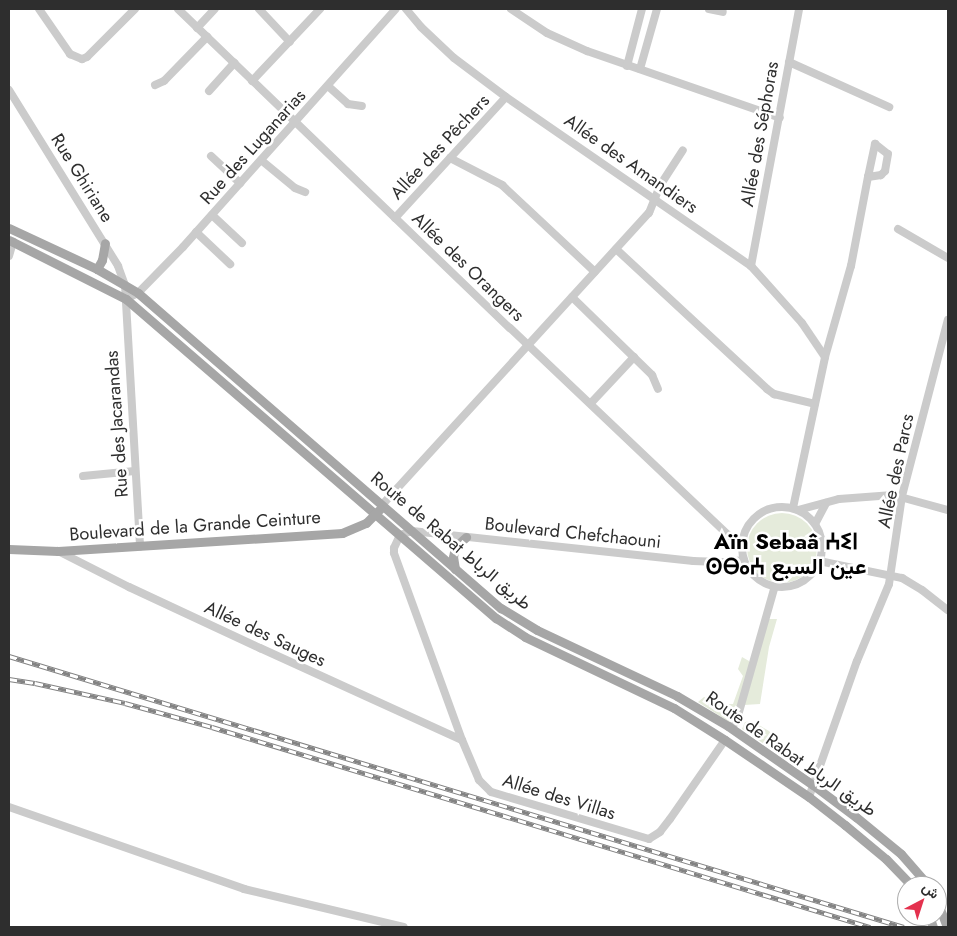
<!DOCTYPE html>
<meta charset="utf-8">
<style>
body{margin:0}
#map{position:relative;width:957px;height:936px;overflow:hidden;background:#fff;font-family:Jost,Vazirmatn,"Noto Sans Tifinagh",sans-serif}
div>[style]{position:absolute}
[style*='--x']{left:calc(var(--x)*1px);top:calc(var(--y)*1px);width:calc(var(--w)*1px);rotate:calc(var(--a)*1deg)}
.green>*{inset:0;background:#e5ebdb}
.round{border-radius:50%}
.minor>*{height:8px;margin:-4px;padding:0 4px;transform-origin:4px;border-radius:4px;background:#cbcbcb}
.minor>.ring{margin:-4px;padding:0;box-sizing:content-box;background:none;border:8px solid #cbcbcb;border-radius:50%}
.major>*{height:9px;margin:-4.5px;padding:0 4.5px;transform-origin:4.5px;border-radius:4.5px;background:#a6a6a6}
.rail>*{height:4.5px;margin-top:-2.25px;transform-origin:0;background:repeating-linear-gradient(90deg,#fff 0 8px,#838383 0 16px);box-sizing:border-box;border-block:1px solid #838383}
span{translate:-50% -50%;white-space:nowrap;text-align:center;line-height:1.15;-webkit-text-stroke:5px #fff;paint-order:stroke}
.street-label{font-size:18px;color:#2e2e2e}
.district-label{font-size:22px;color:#000;font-weight:700}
.frame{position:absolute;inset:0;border:10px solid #2e2e2e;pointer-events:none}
.north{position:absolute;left:897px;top:876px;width:50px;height:50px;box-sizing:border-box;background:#fff;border:1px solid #ababab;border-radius:50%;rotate:40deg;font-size:14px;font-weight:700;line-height:20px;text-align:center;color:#2e2e2e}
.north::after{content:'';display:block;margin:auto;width:18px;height:22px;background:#e4314e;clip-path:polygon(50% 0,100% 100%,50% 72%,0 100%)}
</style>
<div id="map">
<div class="green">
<div class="round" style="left:747px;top:513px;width:70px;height:70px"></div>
<div style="clip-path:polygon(767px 619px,777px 619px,769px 647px,760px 704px,744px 705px)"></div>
<div style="clip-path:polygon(742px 657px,749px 661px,750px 666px,737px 712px,731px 723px,698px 702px,704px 697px,721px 704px,733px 704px,743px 676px,738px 669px)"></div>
<div style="clip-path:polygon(752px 721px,769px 731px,780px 742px,780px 751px,777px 753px,742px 729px,745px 722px)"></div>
</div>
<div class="minor">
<div style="--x:39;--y:9;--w:55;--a:55.4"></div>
<div style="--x:70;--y:54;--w:13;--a:23"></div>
<div style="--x:82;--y:59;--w:5;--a:-22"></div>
<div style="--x:87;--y:57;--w:68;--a:-45"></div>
<div style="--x:178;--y:9;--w:460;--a:43.9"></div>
<div style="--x:510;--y:328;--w:301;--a:43.5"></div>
<div style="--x:728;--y:535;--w:16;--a:30"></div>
<div style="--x:259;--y:9;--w:45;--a:46.8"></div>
<div style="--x:406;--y:9;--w:23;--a:50"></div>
<div style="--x:421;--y:27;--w:45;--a:43.2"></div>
<div style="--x:454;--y:58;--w:65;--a:36.9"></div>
<div style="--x:506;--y:97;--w:298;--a:34.6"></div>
<div style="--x:751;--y:266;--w:76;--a:48.2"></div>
<div style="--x:802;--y:323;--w:41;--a:55.9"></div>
<div style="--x:511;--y:9;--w:43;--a:33.7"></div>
<div style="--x:547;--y:33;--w:44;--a:24.2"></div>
<div style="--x:587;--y:51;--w:204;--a:19.1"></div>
<div style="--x:709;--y:9;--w:14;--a:12"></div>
<div style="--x:197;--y:28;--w:26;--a:-47"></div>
<div style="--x:789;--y:62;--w:110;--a:24.2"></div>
<div style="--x:627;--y:66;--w:59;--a:-75.3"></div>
<div style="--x:640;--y:69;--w:62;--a:-74.2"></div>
<div style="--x:252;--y:81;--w:99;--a:-46.6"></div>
<div style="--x:155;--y:85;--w:10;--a:-24"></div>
<div style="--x:164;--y:81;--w:62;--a:-45.7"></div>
<div style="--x:328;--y:86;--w:27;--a:42"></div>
<div style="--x:348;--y:104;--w:14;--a:8"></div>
<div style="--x:9;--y:90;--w:207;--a:58.2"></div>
<div style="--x:118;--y:266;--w:20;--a:70"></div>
<div style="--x:125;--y:285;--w:262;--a:86.7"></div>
<div style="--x:209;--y:91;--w:38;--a:-48"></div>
<div style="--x:211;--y:156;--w:40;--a:43"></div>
<div style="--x:450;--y:158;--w:59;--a:27.4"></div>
<div style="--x:502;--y:185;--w:127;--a:43.1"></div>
<div style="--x:261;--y:160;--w:44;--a:39.5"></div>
<div style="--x:295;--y:188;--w:11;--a:22"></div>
<div style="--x:212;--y:215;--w:41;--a:43"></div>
<div style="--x:395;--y:218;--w:164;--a:-47.5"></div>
<div style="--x:898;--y:229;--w:58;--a:30.1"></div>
<div style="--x:196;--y:232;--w:47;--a:43.3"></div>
<div style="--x:616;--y:249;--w:206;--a:42.8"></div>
<div style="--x:767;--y:389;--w:9;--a:36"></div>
<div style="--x:774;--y:394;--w:42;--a:13.7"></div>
<div style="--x:9;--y:256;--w:15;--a:-74"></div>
<div style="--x:751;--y:266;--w:261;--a:-79.4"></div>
<div style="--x:572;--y:297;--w:112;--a:44.3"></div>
<div style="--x:652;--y:375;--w:15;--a:67"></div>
<div style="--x:126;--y:299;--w:13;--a:-27"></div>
<div style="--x:138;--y:293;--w:64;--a:-45.6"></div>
<div style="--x:183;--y:247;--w:319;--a:-48.2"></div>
<div style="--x:591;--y:403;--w:63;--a:-46.9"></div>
<div style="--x:83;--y:476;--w:52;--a:-5.5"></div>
<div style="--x:382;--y:505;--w:396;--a:-47.6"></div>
<div style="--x:649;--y:213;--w:31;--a:-68"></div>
<div style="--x:661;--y:184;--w:40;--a:-57.1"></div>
<div class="ring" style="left:742px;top:507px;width:72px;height:72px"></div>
<div style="--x:793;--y:508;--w:154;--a:-78"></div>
<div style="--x:825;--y:357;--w:95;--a:-74.1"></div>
<div style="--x:851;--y:266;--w:91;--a:-79.2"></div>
<div style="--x:868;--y:177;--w:34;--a:-78"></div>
<div style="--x:875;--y:144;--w:16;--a:38"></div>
<div style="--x:888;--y:154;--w:17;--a:100"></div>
<div style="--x:885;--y:171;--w:6;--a:135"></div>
<div style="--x:881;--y:175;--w:13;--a:171"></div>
<div style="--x:798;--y:510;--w:42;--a:-15"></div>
<div style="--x:839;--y:499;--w:54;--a:-4.2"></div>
<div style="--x:893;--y:495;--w:57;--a:15.3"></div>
<div style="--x:815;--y:524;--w:24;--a:-62"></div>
<div style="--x:58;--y:551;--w:80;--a:26.9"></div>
<div style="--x:129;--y:587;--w:145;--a:25"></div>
<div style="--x:260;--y:648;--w:222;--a:24.5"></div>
<div style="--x:819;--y:561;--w:85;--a:11.6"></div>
<div style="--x:902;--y:578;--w:23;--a:31"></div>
<div style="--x:922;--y:590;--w:33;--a:38"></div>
<div style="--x:732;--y:729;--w:18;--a:-68"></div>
<div style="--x:739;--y:712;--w:131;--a:-74.1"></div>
<div style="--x:725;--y:740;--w:96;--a:124.8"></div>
<div style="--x:670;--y:819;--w:16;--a:128"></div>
<div style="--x:660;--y:832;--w:13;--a:148"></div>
<div style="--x:649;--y:839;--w:165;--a:-163.4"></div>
<div style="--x:491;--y:792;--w:17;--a:-135"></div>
<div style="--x:479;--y:780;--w:43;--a:-113"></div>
<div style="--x:462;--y:740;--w:199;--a:-110"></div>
<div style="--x:394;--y:553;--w:5;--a:-90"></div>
<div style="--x:394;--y:548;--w:14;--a:-65"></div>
<div style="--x:400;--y:535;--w:13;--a:-18"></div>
<div style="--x:412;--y:531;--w:283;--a:6.1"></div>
<div style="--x:693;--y:561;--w:34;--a:2"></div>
<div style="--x:727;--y:562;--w:17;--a:-7"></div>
<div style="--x:809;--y:797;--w:144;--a:-70.6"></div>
<div style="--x:857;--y:661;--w:83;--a:-67.4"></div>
<div style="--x:889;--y:584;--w:89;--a:-81.6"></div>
<div style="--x:902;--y:496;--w:182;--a:-75.4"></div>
<div style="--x:9;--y:807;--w:249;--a:19.2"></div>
<div style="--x:244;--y:889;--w:164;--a:13.4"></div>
</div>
<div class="major">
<div style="--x:9;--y:228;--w:97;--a:25"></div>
<div style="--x:97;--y:269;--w:48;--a:30.3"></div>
<div style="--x:138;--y:293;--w:481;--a:41"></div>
<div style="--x:501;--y:608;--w:42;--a:31.4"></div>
<div style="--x:537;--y:630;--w:155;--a:25.2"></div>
<div style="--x:677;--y:696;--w:59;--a:30.5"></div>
<div style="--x:728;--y:726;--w:103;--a:34.8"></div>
<div style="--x:813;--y:785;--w:54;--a:36.7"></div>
<div style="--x:856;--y:817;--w:58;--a:39.4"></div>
<div style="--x:901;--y:854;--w:43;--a:48.8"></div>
<div style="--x:9;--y:240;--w:131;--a:26.8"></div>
<div style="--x:126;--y:299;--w:489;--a:40.8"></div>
<div style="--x:496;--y:618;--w:35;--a:33"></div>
<div style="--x:525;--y:637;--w:165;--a:25.5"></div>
<div style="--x:674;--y:708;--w:60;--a:32.1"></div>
<div style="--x:725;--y:740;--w:102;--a:34.2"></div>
<div style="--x:809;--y:797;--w:46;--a:37.9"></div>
<div style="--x:845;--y:825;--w:53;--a:39.7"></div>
<div style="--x:886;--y:859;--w:37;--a:46"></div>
<div style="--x:97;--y:269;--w:10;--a:-61"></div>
<div style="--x:102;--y:260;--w:17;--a:-80"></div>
<div style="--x:9;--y:549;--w:49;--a:2.3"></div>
<div style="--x:58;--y:551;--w:285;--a:-3.6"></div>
<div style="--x:342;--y:533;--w:26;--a:-23"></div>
<div style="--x:366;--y:523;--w:20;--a:-45"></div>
<div style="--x:455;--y:569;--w:12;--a:-99"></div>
<div style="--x:453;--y:557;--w:10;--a:-79"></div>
<div style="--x:455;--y:547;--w:15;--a:-42"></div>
<div style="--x:937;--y:901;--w:28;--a:69"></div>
<div style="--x:929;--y:916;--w:12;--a:70"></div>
</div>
<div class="rail">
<div style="--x:9;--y:656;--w:935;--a:16.85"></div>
<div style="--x:9;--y:679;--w:26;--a:9"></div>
<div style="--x:35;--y:683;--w:92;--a:12.5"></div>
<div style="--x:125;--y:703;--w:90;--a:15.4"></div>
<div style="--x:212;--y:727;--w:688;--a:16.91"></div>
</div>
<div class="street-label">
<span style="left:760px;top:134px;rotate:-80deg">Allée des Séphoras</span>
<span style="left:253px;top:147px;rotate:-48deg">Rue des Luganarias</span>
<span style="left:440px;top:147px;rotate:-47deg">Allée des Pêchers</span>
<span style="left:631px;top:164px;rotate:35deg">Allée des Amandiers</span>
<span style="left:82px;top:178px;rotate:58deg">Rue Ghiriane</span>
<span style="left:468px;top:267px;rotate:44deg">Allée des Orangers</span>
<span style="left:117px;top:424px;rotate:-94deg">Rue des Jacarandas</span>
<span style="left:896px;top:471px;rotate:-78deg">Allée des Parcs</span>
<span style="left:195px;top:526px;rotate:-4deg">Boulevard de la Grande Ceinture</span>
<span style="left:573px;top:533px;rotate:6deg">Boulevard Chefchaouni</span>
<span style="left:451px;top:541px;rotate:40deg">Route de Rabat طريق الرباط</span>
<span style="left:265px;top:634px;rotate:25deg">Allée des Sauges</span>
<span style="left:791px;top:754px;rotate:35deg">Route de Rabat طريق الرباط</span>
<span style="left:559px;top:797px;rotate:17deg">Allée des Villas</span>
</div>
<div class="district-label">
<span style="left:786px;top:554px">Aïn Sebaâ ⵄⵉⵏ<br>ⵙⴱⴰⵄ عين السبع</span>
</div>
<div class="frame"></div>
<div class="north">ش</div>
</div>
